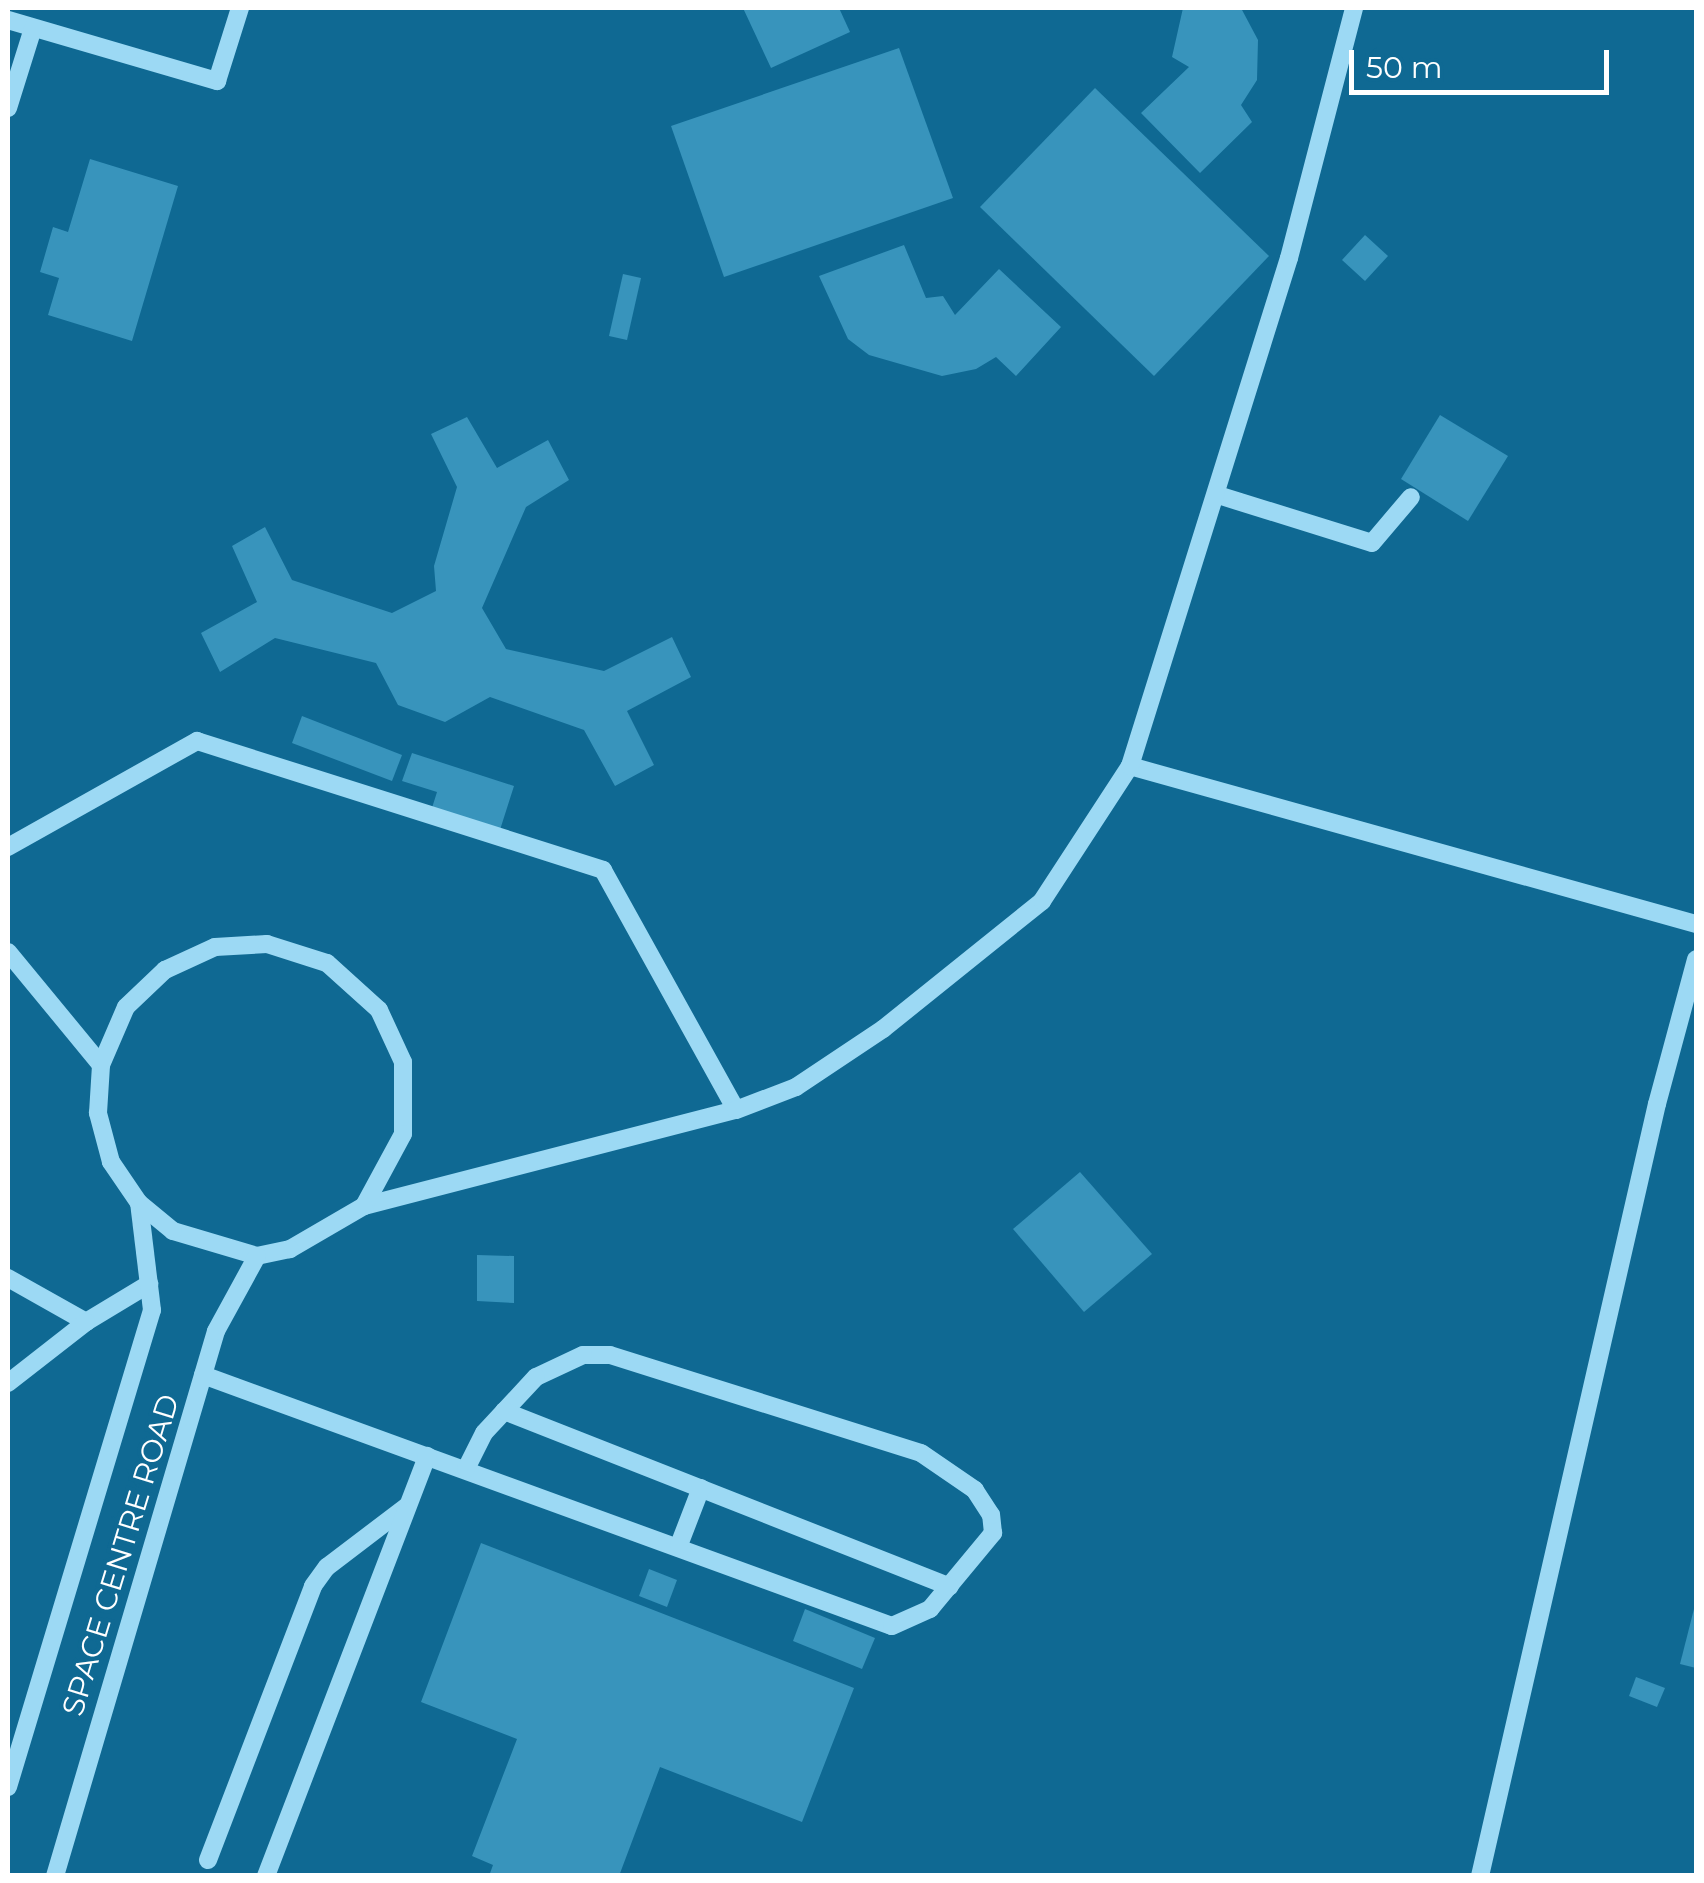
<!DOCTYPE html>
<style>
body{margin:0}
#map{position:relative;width:1704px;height:1883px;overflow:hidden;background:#0f6993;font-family:Montserrat,sans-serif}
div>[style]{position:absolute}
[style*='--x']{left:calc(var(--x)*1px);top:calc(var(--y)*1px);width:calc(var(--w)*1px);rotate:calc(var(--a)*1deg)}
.building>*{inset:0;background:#3894bc}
.minor>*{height:18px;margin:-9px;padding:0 9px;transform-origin:9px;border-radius:9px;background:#9cd9f4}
span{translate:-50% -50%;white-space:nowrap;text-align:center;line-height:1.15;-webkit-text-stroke:8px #0f6993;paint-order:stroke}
.street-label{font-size:30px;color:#fff}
.frame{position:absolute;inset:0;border:10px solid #fff;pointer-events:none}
.scale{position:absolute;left:1349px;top:50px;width:260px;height:45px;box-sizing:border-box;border:5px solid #fff;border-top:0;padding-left:12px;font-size:30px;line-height:35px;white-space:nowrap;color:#fff;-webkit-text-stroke:8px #0f6993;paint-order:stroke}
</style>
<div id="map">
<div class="building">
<div style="clip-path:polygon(743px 8px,839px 8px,850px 32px,771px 68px)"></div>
<div style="clip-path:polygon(1183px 8px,1241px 8px,1258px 40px,1257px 80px,1241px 105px,1252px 122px,1200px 173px,1141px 113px,1189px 67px,1172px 57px)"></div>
<div style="clip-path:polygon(899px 48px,953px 198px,724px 277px,671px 126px)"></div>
<div style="clip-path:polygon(1095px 88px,1269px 256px,1154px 376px,980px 207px)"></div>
<div style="clip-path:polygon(90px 159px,178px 186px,132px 341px,48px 315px,59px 278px,40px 272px,53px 227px,68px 232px)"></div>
<div style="clip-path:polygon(1365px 235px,1388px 256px,1365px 281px,1342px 260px)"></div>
<div style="clip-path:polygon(904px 245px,926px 298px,943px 296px,955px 315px,999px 269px,1061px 327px,1016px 376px,996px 357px,976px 369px,942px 376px,869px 355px,848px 339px,819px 276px)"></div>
<div style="clip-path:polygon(623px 274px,641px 278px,627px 340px,609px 336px)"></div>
<div style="clip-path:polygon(1440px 415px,1508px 456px,1468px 521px,1401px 479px)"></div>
<div style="clip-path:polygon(467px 417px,497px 468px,548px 440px,569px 480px,526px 507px,482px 608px,506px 649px,604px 671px,672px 637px,691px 677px,627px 711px,654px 765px,615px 786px,584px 730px,490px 697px,445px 722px,398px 705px,376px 663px,275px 638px,220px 672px,201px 633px,257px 602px,232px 546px,265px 527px,292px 580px,392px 613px,436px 591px,434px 566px,457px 487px,431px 434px)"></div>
<div style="clip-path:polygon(302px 716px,402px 755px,392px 781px,292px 743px)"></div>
<div style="clip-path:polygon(412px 753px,514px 786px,499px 833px,431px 811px,437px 792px,402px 781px)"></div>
<div style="clip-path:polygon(1080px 1172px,1152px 1254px,1084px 1312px,1013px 1229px)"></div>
<div style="clip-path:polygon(477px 1255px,514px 1256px,514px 1303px,477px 1301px)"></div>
<div style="clip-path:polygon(481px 1543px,854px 1688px,802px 1822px,660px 1767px,619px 1876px,489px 1876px,493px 1865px,472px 1856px,517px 1739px,421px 1702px)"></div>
<div style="clip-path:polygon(649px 1569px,677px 1580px,667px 1607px,639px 1596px)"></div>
<div style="clip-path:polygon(1695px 1605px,1696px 1605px,1696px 1668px,1680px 1664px)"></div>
<div style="clip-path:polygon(805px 1609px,875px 1638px,862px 1669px,793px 1641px)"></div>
<div style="clip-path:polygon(1636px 1677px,1665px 1688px,1657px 1707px,1629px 1696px)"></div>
</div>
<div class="minor">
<div style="--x:8;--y:20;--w:218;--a:16.3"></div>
<div style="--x:217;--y:81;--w:77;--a:-72.5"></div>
<div style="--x:8;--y:108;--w:84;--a:-72.6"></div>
<div style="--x:1218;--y:495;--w:161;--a:17.3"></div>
<div style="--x:1372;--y:543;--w:60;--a:-49.7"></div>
<div style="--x:1130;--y:766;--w:588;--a:15.6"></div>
<div style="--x:8;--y:847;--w:217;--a:-29.3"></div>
<div style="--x:197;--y:741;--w:426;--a:17.6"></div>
<div style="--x:603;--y:870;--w:274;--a:61"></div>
<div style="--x:8;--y:952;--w:146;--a:50.5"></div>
<div style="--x:364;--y:1206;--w:384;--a:-14.5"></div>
<div style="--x:736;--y:1110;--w:64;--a:-21"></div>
<div style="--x:796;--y:1087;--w:105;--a:-33.7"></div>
<div style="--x:883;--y:1029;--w:204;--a:-38.8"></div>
<div style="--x:1042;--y:901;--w:161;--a:-56.9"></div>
<div style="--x:1130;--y:766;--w:532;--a:-72.62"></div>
<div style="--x:1289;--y:258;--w:258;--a:-75.4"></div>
<div style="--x:8;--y:1278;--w:90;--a:29.4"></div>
<div style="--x:86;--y:1322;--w:74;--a:-31.1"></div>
<div style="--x:203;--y:1375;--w:733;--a:20.02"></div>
<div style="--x:892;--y:1626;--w:42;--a:-24.1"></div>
<div style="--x:930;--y:1609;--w:99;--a:-50.3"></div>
<div style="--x:993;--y:1533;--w:18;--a:-96"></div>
<div style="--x:991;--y:1515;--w:30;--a:-123"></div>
<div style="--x:975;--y:1490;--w:65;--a:-145.6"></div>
<div style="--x:921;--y:1453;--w:326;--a:-162.5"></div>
<div style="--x:610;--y:1355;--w:27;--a:180"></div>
<div style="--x:583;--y:1355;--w:52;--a:154.9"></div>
<div style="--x:536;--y:1377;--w:76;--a:132.9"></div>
<div style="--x:484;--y:1433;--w:40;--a:116.6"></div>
<div style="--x:8;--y:1383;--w:99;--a:-38"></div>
<div style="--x:504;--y:1411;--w:479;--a:21.5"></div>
<div style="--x:679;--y:1545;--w:61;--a:-68.9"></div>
<div style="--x:8;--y:1787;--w:498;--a:-73.2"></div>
<div style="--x:152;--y:1310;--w:108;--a:-96.9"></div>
<div style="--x:139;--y:1203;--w:50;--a:-124.3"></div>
<div style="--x:111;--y:1162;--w:51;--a:-104.9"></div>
<div style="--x:98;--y:1113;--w:48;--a:-86.4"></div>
<div style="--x:101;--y:1065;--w:63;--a:-66.7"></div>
<div style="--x:126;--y:1007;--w:54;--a:-43.5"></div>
<div style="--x:165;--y:970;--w:55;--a:-24.7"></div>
<div style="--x:215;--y:947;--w:52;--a:-3.3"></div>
<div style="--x:267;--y:944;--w:63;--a:17.6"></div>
<div style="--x:327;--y:963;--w:70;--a:42.1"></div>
<div style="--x:379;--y:1010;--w:57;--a:65.2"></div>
<div style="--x:403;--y:1062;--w:72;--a:90"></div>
<div style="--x:403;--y:1134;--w:82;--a:118.4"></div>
<div style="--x:364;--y:1206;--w:86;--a:149.8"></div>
<div style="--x:290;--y:1249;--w:34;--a:168"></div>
<div style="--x:257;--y:1256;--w:88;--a:-163.4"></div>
<div style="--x:173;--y:1231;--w:44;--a:-140.5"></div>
<div style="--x:208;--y:1860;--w:293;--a:-69"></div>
<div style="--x:313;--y:1586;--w:24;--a:-54"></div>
<div style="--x:327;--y:1567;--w:101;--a:-37.3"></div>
<div style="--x:55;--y:1876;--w:568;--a:-73.54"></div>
<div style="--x:216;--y:1331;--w:85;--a:-61.3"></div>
<div style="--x:266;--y:1876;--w:450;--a:-69"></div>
<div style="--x:1480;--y:1876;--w:792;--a:-77.09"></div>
<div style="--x:1657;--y:1104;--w:150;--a:-74.9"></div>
</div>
<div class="street-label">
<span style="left:121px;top:1555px;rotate:-73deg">SPACE CENTRE ROAD</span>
</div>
<div class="frame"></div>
<div class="scale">50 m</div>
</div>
